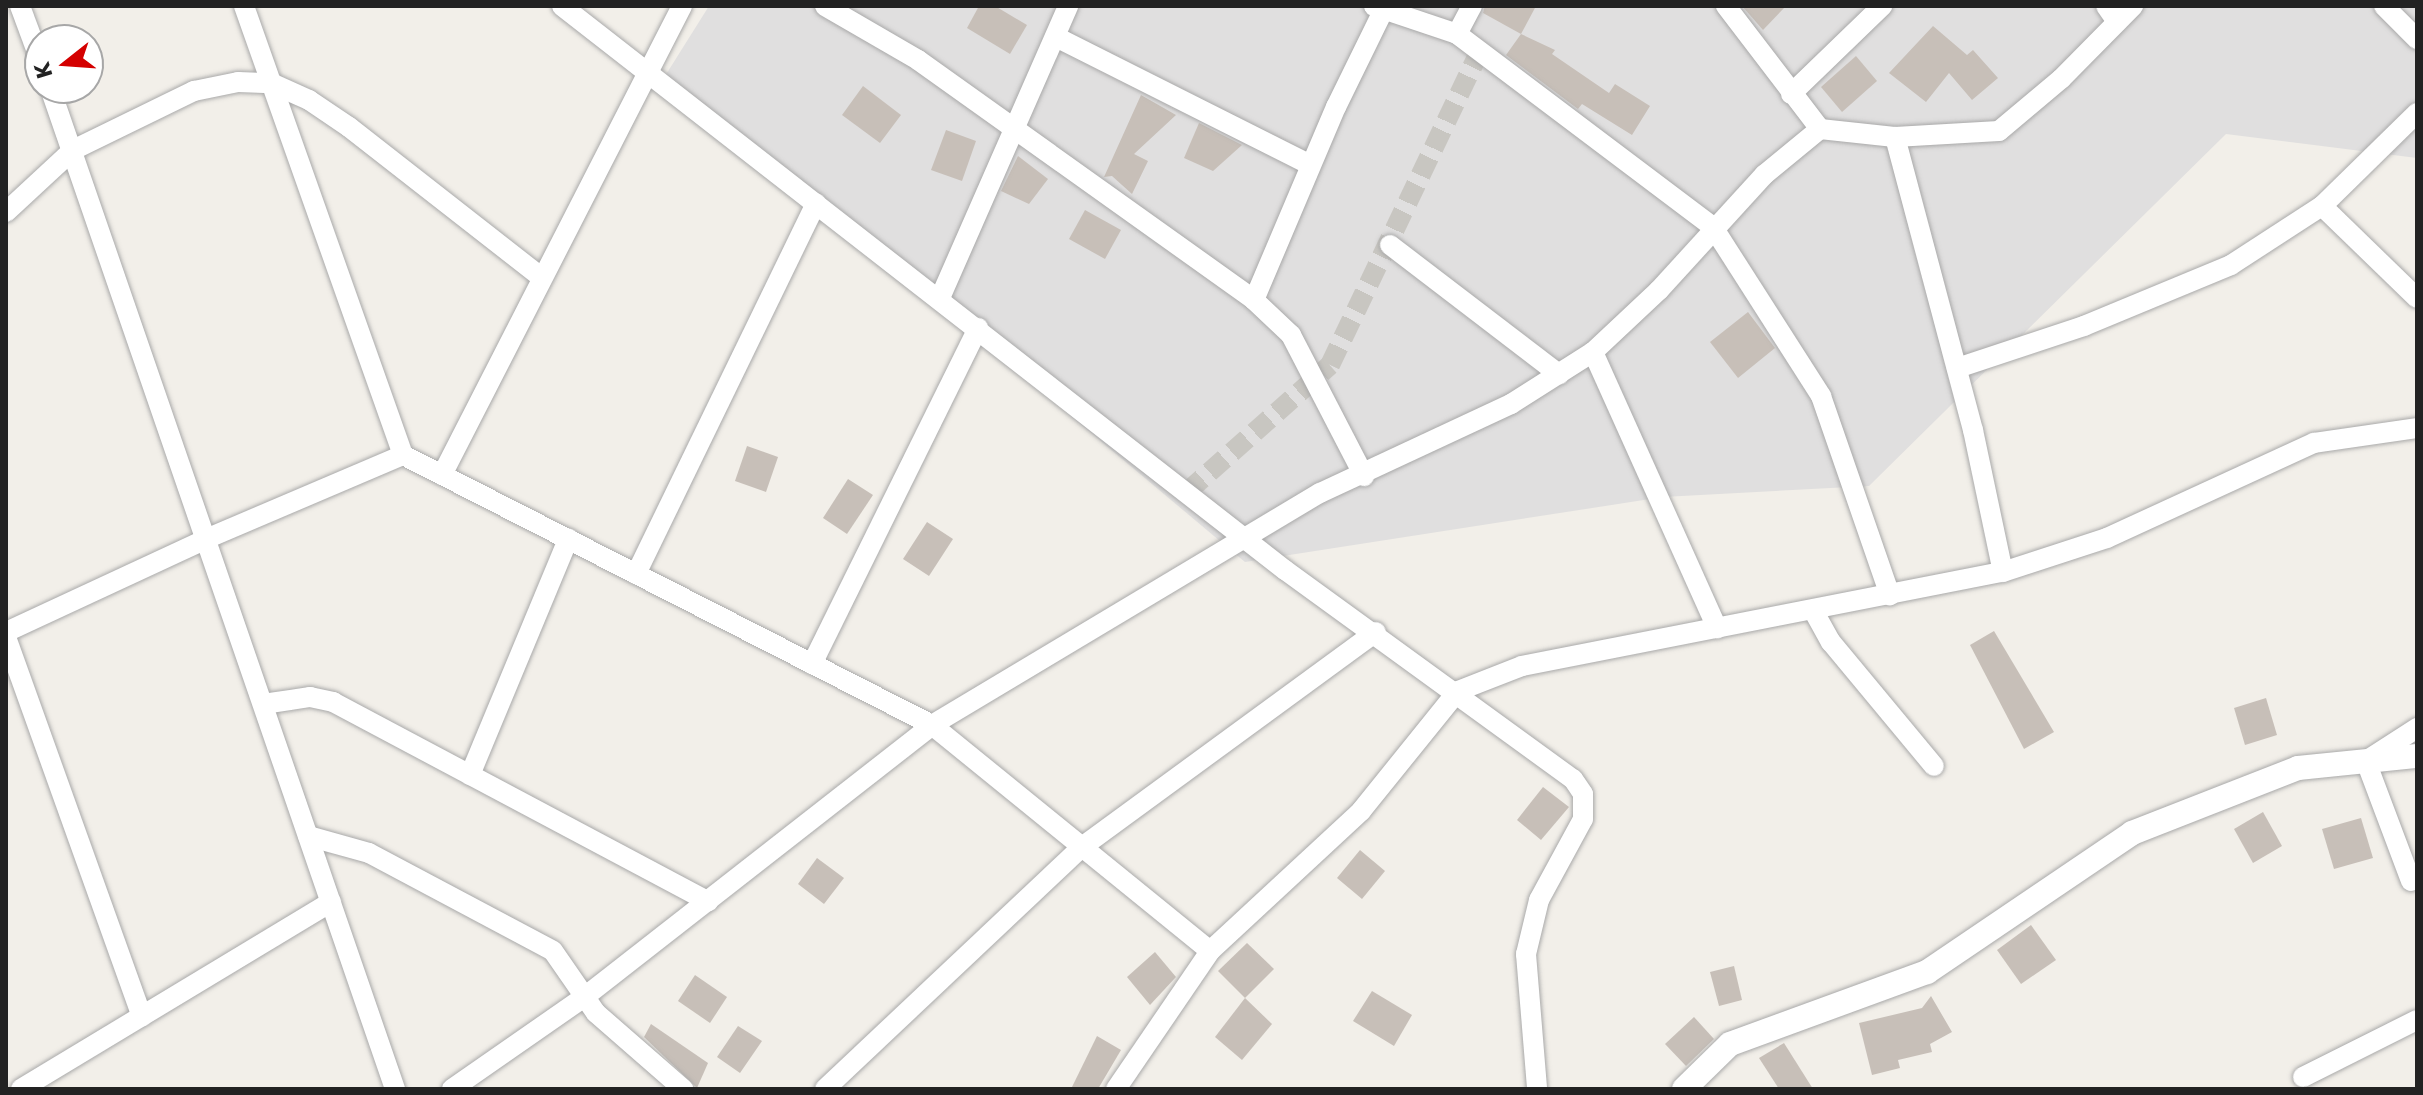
<!DOCTYPE html>
<style>
body{margin:0}
#map{position:relative;width:2423px;height:1095px;overflow:hidden;background:#f2efe9;font-family:Jost,sans-serif}
div>[style]{position:absolute}
[style*='--x']{left:calc(var(--x)*1px);top:calc(var(--y)*1px);width:calc(var(--w)*1px);rotate:calc(var(--a)*1deg)}
.residential>*{inset:0;background:#e0dfdf}
.building>*{inset:0;background:#c7bfb8}
.minor-tunnel>*{height:20px;margin-top:-10px;transform-origin:0;background:repeating-linear-gradient(90deg,#c8c6c1 0 20px,transparent 0 30px)}
.roads{filter:drop-shadow(0 0 2px #a9a9a9) drop-shadow(0 0 2px #a9a9a9)}
.minor>*{height:20px;margin:-10px;padding:0 10px;transform-origin:10px;border-radius:10px;background:#fff}
.tertiary>*{height:24px;margin:-12px;padding:0 12px;transform-origin:12px;border-radius:12px;background:#fff}
span{translate:-50% -50%;white-space:nowrap;text-align:center;line-height:1.15;-webkit-text-stroke:8px #fff;paint-order:stroke}
.frame{position:absolute;inset:0;border:8px solid #222;pointer-events:none}
.north{position:absolute;left:24px;top:24px;width:80px;height:80px;box-sizing:border-box;background:#fff;border:2px solid #a7a7a7;border-radius:50%;rotate:253deg;font-size:22px;font-weight:700;line-height:32px;text-align:center;color:#222}
.north::after{content:'';display:block;margin:auto;width:28px;height:36px;background:#d40000;clip-path:polygon(50% 0,100% 100%,50% 72%,0 100%)}
</style>
<div id="map">
<div class="residential">
<div style="clip-path:polygon(709px 6px,2417px 6px,2417px 158px,2226px 134px,1869px 486px,1663px 497px,1245px 562px,665px 76px)"></div>
</div>
<div class="building">
<div style="clip-path:polygon(979px 6px,995px 6px,1027px 25px,1010px 54px,967px 28px)"></div>
<div style="clip-path:polygon(1485px 6px,1536px 6px,1521px 34px,1483px 13px)"></div>
<div style="clip-path:polygon(1742px 6px,1786px 6px,1763px 30px)"></div>
<div style="clip-path:polygon(1933px 26px,1967px 55px,1973px 50px,1998px 78px,1972px 100px,1949px 73px,1926px 102px,1889px 73px)"></div>
<div style="clip-path:polygon(1521px 34px,1555px 50px,1552px 54px,1609px 93px,1615px 84px,1650px 106px,1632px 135px,1582px 104px,1578px 109px,1506px 55px)"></div>
<div style="clip-path:polygon(1856px 56px,1877px 81px,1842px 112px,1821px 87px)"></div>
<div style="clip-path:polygon(863px 86px,901px 115px,880px 143px,842px 115px)"></div>
<div style="clip-path:polygon(1141px 95px,1176px 115px,1134px 154px,1148px 161px,1132px 194px,1112px 176px,1104px 177px)"></div>
<div style="clip-path:polygon(1199px 123px,1242px 145px,1213px 171px,1184px 158px)"></div>
<div style="clip-path:polygon(946px 130px,976px 141px,962px 181px,931px 170px)"></div>
<div style="clip-path:polygon(1018px 156px,1048px 179px,1029px 204px,1001px 191px)"></div>
<div style="clip-path:polygon(1085px 210px,1121px 230px,1105px 259px,1069px 239px)"></div>
<div style="clip-path:polygon(1748px 312px,1775px 348px,1738px 378px,1710px 342px)"></div>
<div style="clip-path:polygon(747px 446px,778px 457px,766px 492px,735px 481px)"></div>
<div style="clip-path:polygon(848px 479px,873px 495px,847px 534px,823px 518px)"></div>
<div style="clip-path:polygon(927px 522px,953px 539px,929px 576px,903px 559px)"></div>
<div style="clip-path:polygon(1994px 631px,2054px 732px,2024px 749px,1970px 645px)"></div>
<div style="clip-path:polygon(2266px 698px,2277px 735px,2245px 745px,2234px 708px)"></div>
<div style="clip-path:polygon(1543px 787px,1569px 807px,1541px 840px,1517px 820px)"></div>
<div style="clip-path:polygon(2263px 812px,2282px 846px,2253px 863px,2234px 829px)"></div>
<div style="clip-path:polygon(2361px 818px,2373px 858px,2334px 869px,2322px 829px)"></div>
<div style="clip-path:polygon(1360px 850px,1385px 871px,1362px 899px,1337px 878px)"></div>
<div style="clip-path:polygon(817px 858px,844px 878px,824px 904px,798px 884px)"></div>
<div style="clip-path:polygon(2031px 925px,2056px 960px,2021px 984px,1997px 950px)"></div>
<div style="clip-path:polygon(1247px 943px,1274px 969px,1245px 998px,1218px 971px)"></div>
<div style="clip-path:polygon(1155px 952px,1176px 977px,1150px 1005px,1127px 977px)"></div>
<div style="clip-path:polygon(1734px 966px,1742px 1000px,1719px 1006px,1710px 972px)"></div>
<div style="clip-path:polygon(695px 975px,727px 997px,710px 1023px,678px 1001px)"></div>
<div style="clip-path:polygon(1372px 991px,1412px 1015px,1394px 1046px,1353px 1021px)"></div>
<div style="clip-path:polygon(1931px 996px,1952px 1032px,1930px 1044px,1932px 1052px,1898px 1060px,1900px 1068px,1872px 1075px,1859px 1023px,1922px 1008px)"></div>
<div style="clip-path:polygon(1245px 998px,1272px 1024px,1242px 1060px,1215px 1037px)"></div>
<div style="clip-path:polygon(1694px 1017px,1714px 1039px,1686px 1066px,1665px 1044px)"></div>
<div style="clip-path:polygon(651px 1024px,708px 1063px,697px 1088px,644px 1037px)"></div>
<div style="clip-path:polygon(738px 1026px,762px 1041px,740px 1073px,717px 1057px)"></div>
<div style="clip-path:polygon(1097px 1036px,1121px 1050px,1098px 1089px,1071px 1089px)"></div>
<div style="clip-path:polygon(1784px 1043px,1813px 1089px,1779px 1089px,1759px 1058px)"></div>
</div>
<div class="minor-tunnel">
<div style="--x:1187;--y:492;--w:191;--a:-41.6"></div>
<div style="--x:1330;--y:365;--w:349;--a:-64.5"></div>
</div>
<div class="roads">
<div class="minor">
<div style="--x:20;--y:6;--w:58;--a:69.7"></div>
<div style="--x:244;--y:6;--w:476;--a:70.5"></div>
<div style="--x:403;--y:455;--w:594;--a:27.04"></div>
<div style="--x:932;--y:725;--w:358;--a:39.1"></div>
<div style="--x:562;--y:6;--w:917;--a:37.96"></div>
<div style="--x:1285;--y:570;--w:356;--a:36"></div>
<div style="--x:1573;--y:779;--w:18;--a:56"></div>
<div style="--x:1583;--y:794;--w:25;--a:90"></div>
<div style="--x:1583;--y:819;--w:92;--a:118.5"></div>
<div style="--x:1539;--y:900;--w:56;--a:103.5"></div>
<div style="--x:1526;--y:954;--w:135;--a:85.3"></div>
<div style="--x:825;--y:6;--w:108;--a:30.1"></div>
<div style="--x:918;--y:60;--w:413;--a:35.5"></div>
<div style="--x:1254;--y:300;--w:51;--a:43.4"></div>
<div style="--x:1291;--y:335;--w:159;--a:62.6"></div>
<div style="--x:1374;--y:6;--w:88;--a:18.6"></div>
<div style="--x:1457;--y:34;--w:321;--a:37"></div>
<div style="--x:1713;--y:227;--w:201;--a:57.4"></div>
<div style="--x:1821;--y:396;--w:211;--a:70.9"></div>
<div style="--x:1726;--y:6;--w:155;--a:52.6"></div>
<div style="--x:2106;--y:6;--w:19;--a:55"></div>
<div style="--x:2384;--y:6;--w:47;--a:45"></div>
<div style="--x:1457;--y:34;--w:32;--a:-62"></div>
<div style="--x:1056;--y:37;--w:285;--a:26.7"></div>
<div style="--x:50;--y:88;--w:1059;--a:70.98"></div>
<div style="--x:1791;--y:94;--w:127;--a:-44"></div>
<div style="--x:1895;--y:137;--w:303;--a:75.1"></div>
<div style="--x:1973;--y:430;--w:145;--a:78.1"></div>
<div style="--x:2322;--y:206;--w:132;--a:44.1"></div>
<div style="--x:6;--y:212;--w:91;--a:-42.8"></div>
<div style="--x:73;--y:150;--w:135;--a:-26"></div>
<div style="--x:194;--y:91;--w:45;--a:-11.6"></div>
<div style="--x:238;--y:82;--w:33;--a:2"></div>
<div style="--x:271;--y:83;--w:42;--a:24.1"></div>
<div style="--x:309;--y:100;--w:48;--a:34"></div>
<div style="--x:349;--y:127;--w:245;--a:38"></div>
<div style="--x:1390;--y:245;--w:213;--a:37.4"></div>
<div style="--x:940;--y:298;--w:319;--a:-66.3"></div>
<div style="--x:1254;--y:300;--w:210;--a:-67"></div>
<div style="--x:1336;--y:107;--w:109;--a:-63.9"></div>
<div style="--x:1384;--y:9;--w:5;--a:-143"></div>
<div style="--x:1593;--y:352;--w:303;--a:65.8"></div>
<div style="--x:1957;--y:368;--w:134;--a:-18.3"></div>
<div style="--x:2084;--y:326;--w:159;--a:-22.5"></div>
<div style="--x:2231;--y:265;--w:108;--a:-33"></div>
<div style="--x:2322;--y:206;--w:133;--a:-44.4"></div>
<div style="--x:442;--y:475;--w:527;--a:-62.9"></div>
<div style="--x:636;--y:574;--w:412;--a:-64.1"></div>
<div style="--x:1813;--y:610;--w:37;--a:61"></div>
<div style="--x:1831;--y:642;--w:161;--a:50.3"></div>
<div style="--x:6;--y:632;--w:221;--a:-24.9"></div>
<div style="--x:206;--y:539;--w:214;--a:-23.1"></div>
<div style="--x:6;--y:637;--w:403;--a:70.3"></div>
<div style="--x:812;--y:664;--w:375;--a:-63.7"></div>
<div style="--x:263;--y:704;--w:48;--a:-8.5"></div>
<div style="--x:310;--y:697;--w:24;--a:12"></div>
<div style="--x:333;--y:702;--w:425;--a:28"></div>
<div style="--x:470;--y:775;--w:256;--a:-67.4"></div>
<div style="--x:308;--y:836;--w:63;--a:15.6"></div>
<div style="--x:369;--y:853;--w:208;--a:28"></div>
<div style="--x:553;--y:951;--w:75;--a:55.3"></div>
<div style="--x:596;--y:1013;--w:116;--a:41.1"></div>
<div style="--x:2411;--y:881;--w:128;--a:-110.6"></div>
<div style="--x:2366;--y:761;--w:61;--a:-32.9"></div>
<div style="--x:2303;--y:1077;--w:127;--a:-26.6"></div>
<div style="--x:21;--y:1089;--w:362;--a:-31.1"></div>
<div style="--x:452;--y:1089;--w:165;--a:-34.8"></div>
<div style="--x:587;--y:995;--w:438;--a:-38"></div>
<div style="--x:932;--y:725;--w:452;--a:-30.9"></div>
<div style="--x:1320;--y:493;--w:211;--a:-25"></div>
<div style="--x:1511;--y:404;--w:97;--a:-32.4"></div>
<div style="--x:1593;--y:352;--w:91;--a:-43.2"></div>
<div style="--x:1659;--y:290;--w:156;--a:-47.6"></div>
<div style="--x:1764;--y:175;--w:72;--a:-39.4"></div>
<div style="--x:1820;--y:129;--w:75;--a:6.1"></div>
<div style="--x:1895;--y:137;--w:104;--a:-3.3"></div>
<div style="--x:1999;--y:131;--w:81;--a:-40"></div>
<div style="--x:2061;--y:79;--w:103;--a:-45.4"></div>
<div style="--x:825;--y:1089;--w:353;--a:-43.3"></div>
<div style="--x:1082;--y:847;--w:364;--a:-36.2"></div>
<div style="--x:1116;--y:1089;--w:167;--a:-55.7"></div>
<div style="--x:1210;--y:951;--w:206;--a:-42.8"></div>
<div style="--x:1361;--y:811;--w:154;--a:-51.1"></div>
<div style="--x:1458;--y:691;--w:69;--a:-21.3"></div>
<div style="--x:1522;--y:666;--w:490;--a:-11.1"></div>
<div style="--x:2003;--y:572;--w:109;--a:-18.1"></div>
<div style="--x:2107;--y:538;--w:228;--a:-24.7"></div>
<div style="--x:2314;--y:443;--w:104;--a:-8.3"></div>
</div>
<div class="tertiary">
<div style="--x:1684;--y:1089;--w:64;--a:-44.4"></div>
<div style="--x:1730;--y:1044;--w:210;--a:-20.1"></div>
<div style="--x:1927;--y:972;--w:248;--a:-34.1"></div>
<div style="--x:2132;--y:833;--w:178;--a:-21.4"></div>
<div style="--x:2298;--y:768;--w:120;--a:-5.8"></div>
</div>
</div>
<div class="frame"></div>
<div class="north">K</div>
</div>
